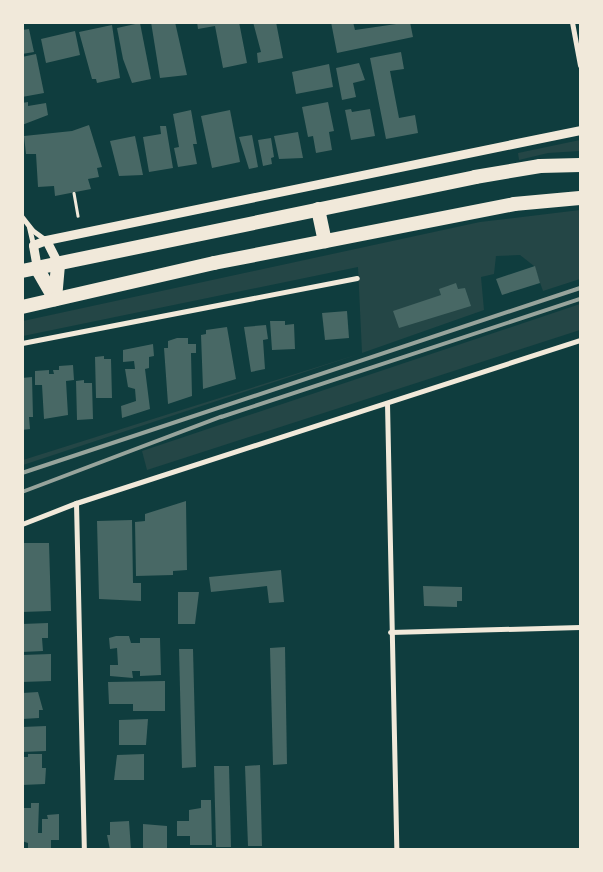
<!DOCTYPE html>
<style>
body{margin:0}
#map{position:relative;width:603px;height:872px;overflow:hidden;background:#0f3d3e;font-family:Rubik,sans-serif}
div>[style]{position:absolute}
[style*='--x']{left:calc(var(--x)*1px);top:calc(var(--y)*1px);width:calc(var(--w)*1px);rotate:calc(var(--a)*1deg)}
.green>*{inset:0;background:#244646}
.building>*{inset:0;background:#486865}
.path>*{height:2.5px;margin:-1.25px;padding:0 1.25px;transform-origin:1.25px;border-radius:1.25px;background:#f1e9da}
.minor>*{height:5px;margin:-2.5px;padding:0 2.5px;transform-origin:2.5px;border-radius:2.5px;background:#f1e9da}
.tertiary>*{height:9px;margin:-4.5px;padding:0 4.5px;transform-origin:4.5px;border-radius:4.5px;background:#f1e9da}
.trunk>*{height:14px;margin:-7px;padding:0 7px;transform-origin:7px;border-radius:7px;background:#f1e9da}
.rail>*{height:4px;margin:-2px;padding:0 2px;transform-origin:2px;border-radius:2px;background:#97a49c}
span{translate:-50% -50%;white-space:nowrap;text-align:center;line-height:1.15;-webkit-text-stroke:4px #f1e9da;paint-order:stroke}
.frame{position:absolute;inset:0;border:24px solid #f1e9da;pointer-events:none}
</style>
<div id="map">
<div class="green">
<div style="clip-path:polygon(580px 140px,580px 151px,548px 153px,519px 160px,518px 153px)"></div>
<div style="clip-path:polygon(580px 210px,580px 279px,543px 291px,534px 266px,520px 255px,496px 256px,494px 274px,481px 277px,484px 310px,362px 353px,23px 465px,23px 460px,362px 353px,358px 267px,23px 336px,23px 321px,480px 222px)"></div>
<div style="clip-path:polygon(580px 304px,580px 330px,147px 470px,142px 451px)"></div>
</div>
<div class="building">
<div style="clip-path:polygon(151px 22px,175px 22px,187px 75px,160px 78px)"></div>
<div style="clip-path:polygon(197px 22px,239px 22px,247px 63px,223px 68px,215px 26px,198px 29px)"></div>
<div style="clip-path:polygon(253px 22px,276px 22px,283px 58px,258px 63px,257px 53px,261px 52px)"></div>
<div style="clip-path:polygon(331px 22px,353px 22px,355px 30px,410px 22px,413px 37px,337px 53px)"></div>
<div style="clip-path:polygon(140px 23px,151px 79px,132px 83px,123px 59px,117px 28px)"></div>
<div style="clip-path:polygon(112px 25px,120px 78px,97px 83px,96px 79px,92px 79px,79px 32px)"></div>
<div style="clip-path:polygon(29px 29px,34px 52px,22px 54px,22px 30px)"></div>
<div style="clip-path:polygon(75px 31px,80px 55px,46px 63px,41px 39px)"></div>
<div style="clip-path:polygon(401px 52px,404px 69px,390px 71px,399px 118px,415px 115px,418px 133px,386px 139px,370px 58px)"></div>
<div style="clip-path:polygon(36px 54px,44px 93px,22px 97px,22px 57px)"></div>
<div style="clip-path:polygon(359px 63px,365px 80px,353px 83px,356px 97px,342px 100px,336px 68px)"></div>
<div style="clip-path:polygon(329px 64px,333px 87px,296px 94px,292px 72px)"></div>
<div style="clip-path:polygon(28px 102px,28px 106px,46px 103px,48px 115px,22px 125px,22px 103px)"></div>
<div style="clip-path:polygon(328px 102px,334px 131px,329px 132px,332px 150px,316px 153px,313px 136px,308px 137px,302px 107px)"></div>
<div style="clip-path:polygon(351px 109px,352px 112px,370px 109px,375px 136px,351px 140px,345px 110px)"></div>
<div style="clip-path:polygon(191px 110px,197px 144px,193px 144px,197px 164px,178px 167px,174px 148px,179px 147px,173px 114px)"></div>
<div style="clip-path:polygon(230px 110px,240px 162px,212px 168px,201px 116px)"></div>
<div style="clip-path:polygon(89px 125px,102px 167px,97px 168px,99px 177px,88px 179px,91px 189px,55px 196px,54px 186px,38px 187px,36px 154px,26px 154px,24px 136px,72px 131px)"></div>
<div style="clip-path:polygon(160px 126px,166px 126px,173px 168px,149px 172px,143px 137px,161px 134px)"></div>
<div style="clip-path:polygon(298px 132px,303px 158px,279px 159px,274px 136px)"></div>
<div style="clip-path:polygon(252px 135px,258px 167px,249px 169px,239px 137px)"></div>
<div style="clip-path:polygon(135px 136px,143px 175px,119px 176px,110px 141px)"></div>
<div style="clip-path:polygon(271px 138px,274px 157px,271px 158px,272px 164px,263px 166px,258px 140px)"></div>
<div style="clip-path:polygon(535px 266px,540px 283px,502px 295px,496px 279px)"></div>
<div style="clip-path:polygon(456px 283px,458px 289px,465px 288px,471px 306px,399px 328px,393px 311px,441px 295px,439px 289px)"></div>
<div style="clip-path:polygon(347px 311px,349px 338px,325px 340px,322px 313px)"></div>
<div style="clip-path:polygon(270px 321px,285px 321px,285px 325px,294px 324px,295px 349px,272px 350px)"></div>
<div style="clip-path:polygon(266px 325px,268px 339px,263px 340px,265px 369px,251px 372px,244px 327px)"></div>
<div style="clip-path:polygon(227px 327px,236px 379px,203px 389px,201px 335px,206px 334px,206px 330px)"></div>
<div style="clip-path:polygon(177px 338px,188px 338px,188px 344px,196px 344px,196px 353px,191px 353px,192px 396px,168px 404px,164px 348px,168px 348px,168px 341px)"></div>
<div style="clip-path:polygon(153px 344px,154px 356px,149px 357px,149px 368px,145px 369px,150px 409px,122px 418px,121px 406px,136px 401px,135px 389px,128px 387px,125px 369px,135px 369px,134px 361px,123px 362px,123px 350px)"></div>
<div style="clip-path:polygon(104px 356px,104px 359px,111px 359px,112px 398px,96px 398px,95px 357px)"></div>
<div style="clip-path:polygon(73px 365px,74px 380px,66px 381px,68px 415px,44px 419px,42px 385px,35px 385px,35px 371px,49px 370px,49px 374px,54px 374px,53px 370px,59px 370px,59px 366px)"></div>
<div style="clip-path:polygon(32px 377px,33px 417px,29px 417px,30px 429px,22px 430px,22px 378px)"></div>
<div style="clip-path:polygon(84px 380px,84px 383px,92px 383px,93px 419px,77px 420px,76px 381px)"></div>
<div style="clip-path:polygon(186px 501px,187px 570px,173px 571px,173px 575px,136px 576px,135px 522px,145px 521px,145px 514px)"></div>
<div style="clip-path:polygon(132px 520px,133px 583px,141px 583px,141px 601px,99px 599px,97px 521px)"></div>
<div style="clip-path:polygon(22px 543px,49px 543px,51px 611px,22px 612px)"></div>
<div style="clip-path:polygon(281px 570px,284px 602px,269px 603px,267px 586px,211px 592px,209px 577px)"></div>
<div style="clip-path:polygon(423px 586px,462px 587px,462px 601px,457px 601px,457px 607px,424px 606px)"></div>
<div style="clip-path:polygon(178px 592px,199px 592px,195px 624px,178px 624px)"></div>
<div style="clip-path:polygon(48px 623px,48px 638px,42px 638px,43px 651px,22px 652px,22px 624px)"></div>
<div style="clip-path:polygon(116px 636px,129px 636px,131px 643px,140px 643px,140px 638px,160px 638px,161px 675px,140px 676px,140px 671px,132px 671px,133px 678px,110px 676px,110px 665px,118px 665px,117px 648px,110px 649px,109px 638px)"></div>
<div style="clip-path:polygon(285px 647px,287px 764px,273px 765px,270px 648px)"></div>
<div style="clip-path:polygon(179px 649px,193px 649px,196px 767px,182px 768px)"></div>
<div style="clip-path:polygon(51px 654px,51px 681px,22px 682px,22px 655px)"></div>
<div style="clip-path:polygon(165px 681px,165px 711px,133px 711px,133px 704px,109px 704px,108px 682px)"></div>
<div style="clip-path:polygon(38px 692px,43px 710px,39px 710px,39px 718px,22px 719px,22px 693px)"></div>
<div style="clip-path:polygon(148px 719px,146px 745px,119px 745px,119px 720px)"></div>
<div style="clip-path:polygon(46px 726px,46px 751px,22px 752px,22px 727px)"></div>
<div style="clip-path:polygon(28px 754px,42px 754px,42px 768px,46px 768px,45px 784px,22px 785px,22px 757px,28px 757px)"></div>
<div style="clip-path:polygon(144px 754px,144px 780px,114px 780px,117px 755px)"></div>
<div style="clip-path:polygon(260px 765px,262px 846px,248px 846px,245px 766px)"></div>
<div style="clip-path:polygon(214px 766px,229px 766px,231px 847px,216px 847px)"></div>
<div style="clip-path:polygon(201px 800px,211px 800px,212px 845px,190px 845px,190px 836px,177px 836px,177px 821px,189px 821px,189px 810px,201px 808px)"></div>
<div style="clip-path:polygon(31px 803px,39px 803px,38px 833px,42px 833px,42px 819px,48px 819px,47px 815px,59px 814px,59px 840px,51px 840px,51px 850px,28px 850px,28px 843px,22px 841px,22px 808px,31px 808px)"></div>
<div style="clip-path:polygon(129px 821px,131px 850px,110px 850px,107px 835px,110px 835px,110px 822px)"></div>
<div style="clip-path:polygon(143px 824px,167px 826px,167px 850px,143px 848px)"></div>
</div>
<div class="path">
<div style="--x:74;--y:193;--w:23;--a:80"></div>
</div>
<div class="minor">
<div style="--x:572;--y:22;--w:44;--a:79.5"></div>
<div style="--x:22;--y:217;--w:16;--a:52"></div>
<div style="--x:32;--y:230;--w:17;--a:36"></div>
<div style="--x:29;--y:227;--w:18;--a:77"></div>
<div style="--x:22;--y:343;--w:341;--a:-11"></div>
<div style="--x:387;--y:403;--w:447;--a:88.8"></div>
<div style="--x:76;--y:503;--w:347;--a:88.7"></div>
<div style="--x:22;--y:524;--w:58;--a:-21.3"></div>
<div style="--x:76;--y:503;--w:530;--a:-17.92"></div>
<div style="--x:390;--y:632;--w:190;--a:-1.5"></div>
</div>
<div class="tertiary">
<div style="--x:46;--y:240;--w:27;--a:63"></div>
<div style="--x:37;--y:268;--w:23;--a:-100"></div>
<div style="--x:33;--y:245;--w:14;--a:-21"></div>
<div style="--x:46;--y:240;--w:545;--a:-11.64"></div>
</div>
<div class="trunk">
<div style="--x:318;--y:209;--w:33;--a:78"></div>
<div style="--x:37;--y:268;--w:36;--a:60"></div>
<div style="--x:22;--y:271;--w:463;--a:-11.7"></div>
<div style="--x:475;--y:177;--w:66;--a:-9.6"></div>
<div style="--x:540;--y:166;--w:40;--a:-1.4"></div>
<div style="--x:55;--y:299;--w:35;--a:-85"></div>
<div style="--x:22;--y:307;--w:197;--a:-12.9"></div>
<div style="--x:214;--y:263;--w:306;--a:-11.1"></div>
<div style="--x:514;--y:204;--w:66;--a:-5.2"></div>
</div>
<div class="rail">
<div style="--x:22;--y:473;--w:588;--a:-18.34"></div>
<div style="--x:22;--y:492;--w:213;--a:-20.7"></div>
<div style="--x:221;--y:417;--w:378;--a:-18.2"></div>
</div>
<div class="frame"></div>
</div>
